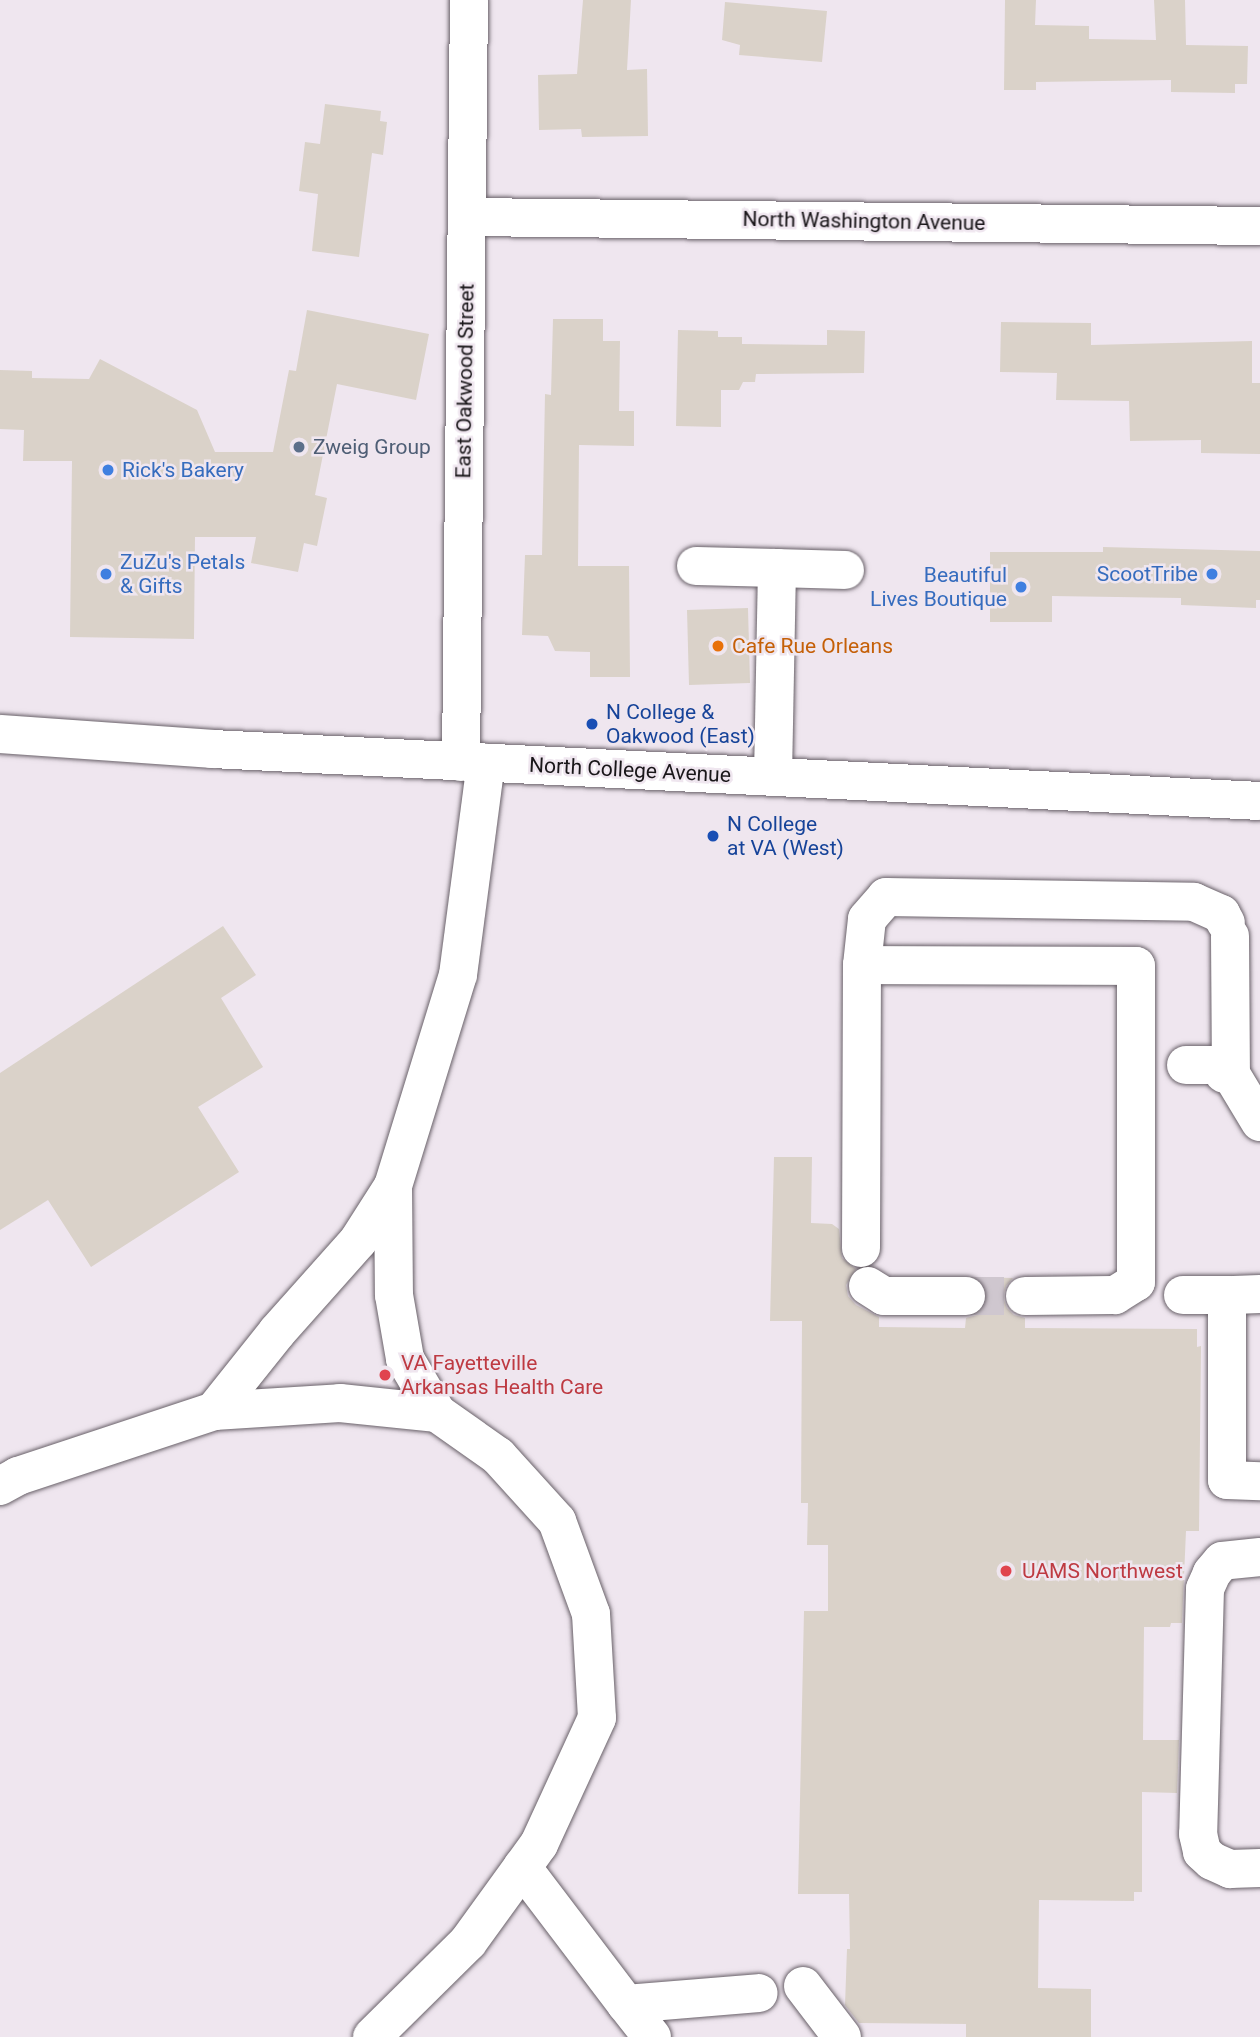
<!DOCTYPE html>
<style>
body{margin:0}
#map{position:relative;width:1260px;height:2037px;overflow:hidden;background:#efe6ef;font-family:Roboto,sans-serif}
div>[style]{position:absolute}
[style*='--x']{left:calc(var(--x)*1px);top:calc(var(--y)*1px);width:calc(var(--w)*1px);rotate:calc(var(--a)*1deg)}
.building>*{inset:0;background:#dad2c9}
.minor-tunnel>*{height:38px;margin-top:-19px;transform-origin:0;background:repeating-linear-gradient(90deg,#cfc7cf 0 38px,transparent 0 57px)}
.roads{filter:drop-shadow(0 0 2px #696169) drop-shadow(0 0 2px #696169)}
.minor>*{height:38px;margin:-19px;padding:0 19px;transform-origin:19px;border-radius:19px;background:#fff}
.major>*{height:38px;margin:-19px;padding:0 19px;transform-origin:19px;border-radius:19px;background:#fff}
.dots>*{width:19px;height:19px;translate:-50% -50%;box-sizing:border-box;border:4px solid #efe6ef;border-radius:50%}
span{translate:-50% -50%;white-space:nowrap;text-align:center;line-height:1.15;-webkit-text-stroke:5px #efe6ef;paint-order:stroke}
.street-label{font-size:21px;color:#191619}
.service-label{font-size:21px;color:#4e5e75}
.left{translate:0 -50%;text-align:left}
.shop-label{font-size:21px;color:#366cbe}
.right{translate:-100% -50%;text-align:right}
.food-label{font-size:21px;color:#c56008}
.transit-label{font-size:21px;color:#164399}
.health-label{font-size:21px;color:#be3a42}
</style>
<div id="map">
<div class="building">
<div style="clip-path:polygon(583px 0,631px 0,627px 70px,647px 69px,648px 136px,582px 137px,581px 129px,539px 130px,538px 75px,577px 74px)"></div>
<div style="clip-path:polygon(1005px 0,1036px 0,1035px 25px,1089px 26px,1089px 39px,1156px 40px,1154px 0,1185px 0,1186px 45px,1248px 46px,1247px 84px,1235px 84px,1235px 93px,1171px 92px,1171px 80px,1036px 82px,1036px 90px,1004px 90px)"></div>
<div style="clip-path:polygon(725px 2px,827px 11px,822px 62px,739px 55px,740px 45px,722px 40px)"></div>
<div style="clip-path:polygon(325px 104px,381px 111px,380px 121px,387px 122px,383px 155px,372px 153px,359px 257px,312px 251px,318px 194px,299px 191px,305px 142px,320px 144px)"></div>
<div style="clip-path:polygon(307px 310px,429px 334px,416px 400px,337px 384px,315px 495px,327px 498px,317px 546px,304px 543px,298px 572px,251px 563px,256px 537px,195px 537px,194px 639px,70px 637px,72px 461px,23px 461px,24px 430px,0 429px,0 370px,32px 371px,32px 378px,89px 379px,100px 359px,197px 410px,215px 452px,273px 452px,289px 370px,296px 371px)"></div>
<div style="clip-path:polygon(553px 319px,603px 319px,603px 341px,620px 341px,619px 411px,634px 411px,634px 446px,579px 445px,578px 566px,629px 566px,630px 677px,590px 677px,590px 652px,555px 651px,548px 636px,522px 635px,525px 555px,542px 555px,545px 394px,551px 395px)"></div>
<div style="clip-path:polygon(1001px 322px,1091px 323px,1091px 345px,1252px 341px,1252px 383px,1260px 383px,1260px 454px,1201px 453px,1201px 440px,1130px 441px,1129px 401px,1056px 400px,1057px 373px,1000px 372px)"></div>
<div style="clip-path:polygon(678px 330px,718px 331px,718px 337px,742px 337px,742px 344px,827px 345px,827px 330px,865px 331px,864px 373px,756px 374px,755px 382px,743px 382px,739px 390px,721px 390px,721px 427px,676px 426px)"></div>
<div style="clip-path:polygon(1103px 547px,1260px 551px,1260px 600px,1256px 600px,1256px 608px,1181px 605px,1181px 598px,1052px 596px,1052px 622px,990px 622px,990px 552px,1103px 552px)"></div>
<div style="clip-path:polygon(748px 608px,750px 683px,689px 685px,687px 610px)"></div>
<div style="clip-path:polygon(223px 926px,256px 975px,221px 998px,263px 1067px,198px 1107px,239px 1172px,91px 1267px,48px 1200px,0 1230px,0 1073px)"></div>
<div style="clip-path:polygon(774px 1157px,812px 1157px,811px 1223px,832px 1224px,839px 1229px,842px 1258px,856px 1269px,846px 1285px,848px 1296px,856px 1305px,879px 1317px,879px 1327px,965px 1328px,966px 1318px,977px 1315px,985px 1306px,988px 1297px,985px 1286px,977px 1277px,1013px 1278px,1006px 1286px,1003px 1297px,1007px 1308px,1014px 1315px,1025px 1318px,1025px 1328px,1197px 1329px,1197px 1347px,1201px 1346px,1199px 1531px,1186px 1531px,1182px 1623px,1171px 1623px,1170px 1627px,1144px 1627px,1143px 1740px,1179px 1740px,1177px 1793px,1142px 1792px,1142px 1892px,1134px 1892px,1134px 1901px,1039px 1900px,1038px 1988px,1091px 1989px,1091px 2037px,966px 2037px,966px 2024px,859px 2023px,845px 2005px,847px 1949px,850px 1949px,849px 1894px,798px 1894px,804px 1611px,828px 1611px,828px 1545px,807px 1545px,808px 1503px,801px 1503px,802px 1321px,770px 1321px)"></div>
</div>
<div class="minor-tunnel">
<div style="--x:966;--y:1296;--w:59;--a:0"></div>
</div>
<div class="roads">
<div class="minor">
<div style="--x:467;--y:217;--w:793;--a:0.65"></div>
<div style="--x:696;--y:566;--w:81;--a:1.4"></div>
<div style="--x:777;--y:568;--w:209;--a:91.1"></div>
<div style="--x:777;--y:568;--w:68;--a:1.7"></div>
<div style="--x:461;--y:762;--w:762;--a:-89.4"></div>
<div style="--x:1230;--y:936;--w:138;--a:89.6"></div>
<div style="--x:1231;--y:1074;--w:56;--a:58.9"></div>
<div style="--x:862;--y:965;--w:274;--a:0.2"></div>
<div style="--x:1136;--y:966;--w:316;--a:90"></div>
<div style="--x:1136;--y:1282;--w:25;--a:148"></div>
<div style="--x:1115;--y:1295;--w:90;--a:179.4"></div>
<div style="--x:1186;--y:1065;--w:33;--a:0"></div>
<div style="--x:1219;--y:1065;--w:10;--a:61"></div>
<div style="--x:393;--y:1186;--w:109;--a:89.5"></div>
<div style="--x:394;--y:1295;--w:65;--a:80.2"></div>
<div style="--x:405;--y:1359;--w:63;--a:59.3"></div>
<div style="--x:861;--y:1248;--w:283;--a:-89.8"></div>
<div style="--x:862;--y:965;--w:46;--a:-83.8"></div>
<div style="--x:867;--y:919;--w:29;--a:-49"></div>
<div style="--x:886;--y:897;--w:308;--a:0.9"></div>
<div style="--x:1194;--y:902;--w:30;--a:24"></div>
<div style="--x:1221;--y:914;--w:10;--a:61"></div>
<div style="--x:868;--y:1286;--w:19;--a:32"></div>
<div style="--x:884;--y:1296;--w:82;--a:0"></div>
<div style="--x:1260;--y:1294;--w:33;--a:178"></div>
<div style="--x:1227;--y:1295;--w:185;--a:90"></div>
<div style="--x:1227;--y:1480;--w:33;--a:2"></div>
<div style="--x:1183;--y:1295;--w:44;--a:0"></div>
<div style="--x:214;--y:1411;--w:101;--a:-51.4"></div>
<div style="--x:277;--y:1332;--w:122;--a:-48.3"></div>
<div style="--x:358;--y:1241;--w:65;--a:-57.5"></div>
<div style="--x:393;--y:1186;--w:221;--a:-72.9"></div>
<div style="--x:458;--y:975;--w:214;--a:-82.5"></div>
<div style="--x:0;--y:1486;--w:21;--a:-29"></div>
<div style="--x:18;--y:1476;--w:206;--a:-18.3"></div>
<div style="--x:214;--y:1411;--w:126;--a:-3.6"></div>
<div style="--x:340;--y:1403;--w:98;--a:5.9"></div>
<div style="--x:437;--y:1413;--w:75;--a:35.2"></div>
<div style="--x:498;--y:1456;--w:88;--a:47.8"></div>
<div style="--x:557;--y:1521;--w:99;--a:69.9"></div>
<div style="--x:591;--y:1614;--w:104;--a:86.7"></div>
<div style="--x:597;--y:1718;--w:139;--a:114.7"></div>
<div style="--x:539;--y:1844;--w:121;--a:125.9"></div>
<div style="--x:468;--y:1942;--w:135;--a:135.3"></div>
<div style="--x:1260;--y:1557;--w:38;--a:174"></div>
<div style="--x:1222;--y:1561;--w:16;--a:130"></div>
<div style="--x:1212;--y:1573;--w:17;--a:114"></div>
<div style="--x:1205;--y:1589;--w:245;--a:91.6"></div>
<div style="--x:1198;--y:1834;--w:18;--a:77"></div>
<div style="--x:1202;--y:1852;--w:13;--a:42"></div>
<div style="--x:1212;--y:1861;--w:20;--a:24"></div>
<div style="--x:1230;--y:1869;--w:30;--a:-2"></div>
<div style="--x:522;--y:1867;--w:172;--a:52.8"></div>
<div style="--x:626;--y:2004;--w:133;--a:-4.7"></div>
<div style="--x:803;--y:1986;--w:64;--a:52.6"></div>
<div style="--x:626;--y:2004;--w:42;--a:51.8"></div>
</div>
<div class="major">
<div style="--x:0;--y:734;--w:213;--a:4"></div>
<div style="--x:212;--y:749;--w:1049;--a:2.84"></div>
</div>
</div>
<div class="dots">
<div style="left:299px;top:447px;background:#5c6f8a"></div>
<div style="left:108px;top:470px;background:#3f7fe0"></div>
<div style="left:106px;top:574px;background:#3f7fe0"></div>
<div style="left:1212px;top:574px;background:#3f7fe0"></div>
<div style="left:1021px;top:587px;background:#3f7fe0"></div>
<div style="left:718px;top:646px;background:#e8710a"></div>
<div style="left:592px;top:724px;background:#1a4fb4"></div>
<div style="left:713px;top:836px;background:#1a4fb4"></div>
<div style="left:385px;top:1375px;background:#e0444e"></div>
<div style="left:1006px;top:1571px;background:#e0444e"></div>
</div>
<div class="street-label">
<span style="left:864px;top:221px;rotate:1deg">North Washington Avenue</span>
<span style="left:465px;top:381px;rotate:-89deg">East Oakwood Street</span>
<span style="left:630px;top:770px;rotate:3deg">North College Avenue</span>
</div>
<div class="service-label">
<span class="left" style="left:313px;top:447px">Zweig Group</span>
</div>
<div class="shop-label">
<span class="left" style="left:122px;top:470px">Rick's Bakery</span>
<span class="left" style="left:120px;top:574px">ZuZu's Petals<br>&amp; Gifts</span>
<span class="right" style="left:1198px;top:574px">ScootTribe</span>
<span class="right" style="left:1007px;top:587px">Beautiful<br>Lives Boutique</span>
</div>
<div class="food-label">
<span class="left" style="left:732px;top:646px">Cafe Rue Orleans</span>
</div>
<div class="transit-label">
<span class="left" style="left:606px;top:724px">N College &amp;<br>Oakwood (East)</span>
<span class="left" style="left:727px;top:836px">N College<br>at VA (West)</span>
</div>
<div class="health-label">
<span class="left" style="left:401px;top:1375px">VA Fayetteville<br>Arkansas Health Care</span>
<span class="left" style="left:1022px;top:1571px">UAMS Northwest</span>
</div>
</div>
